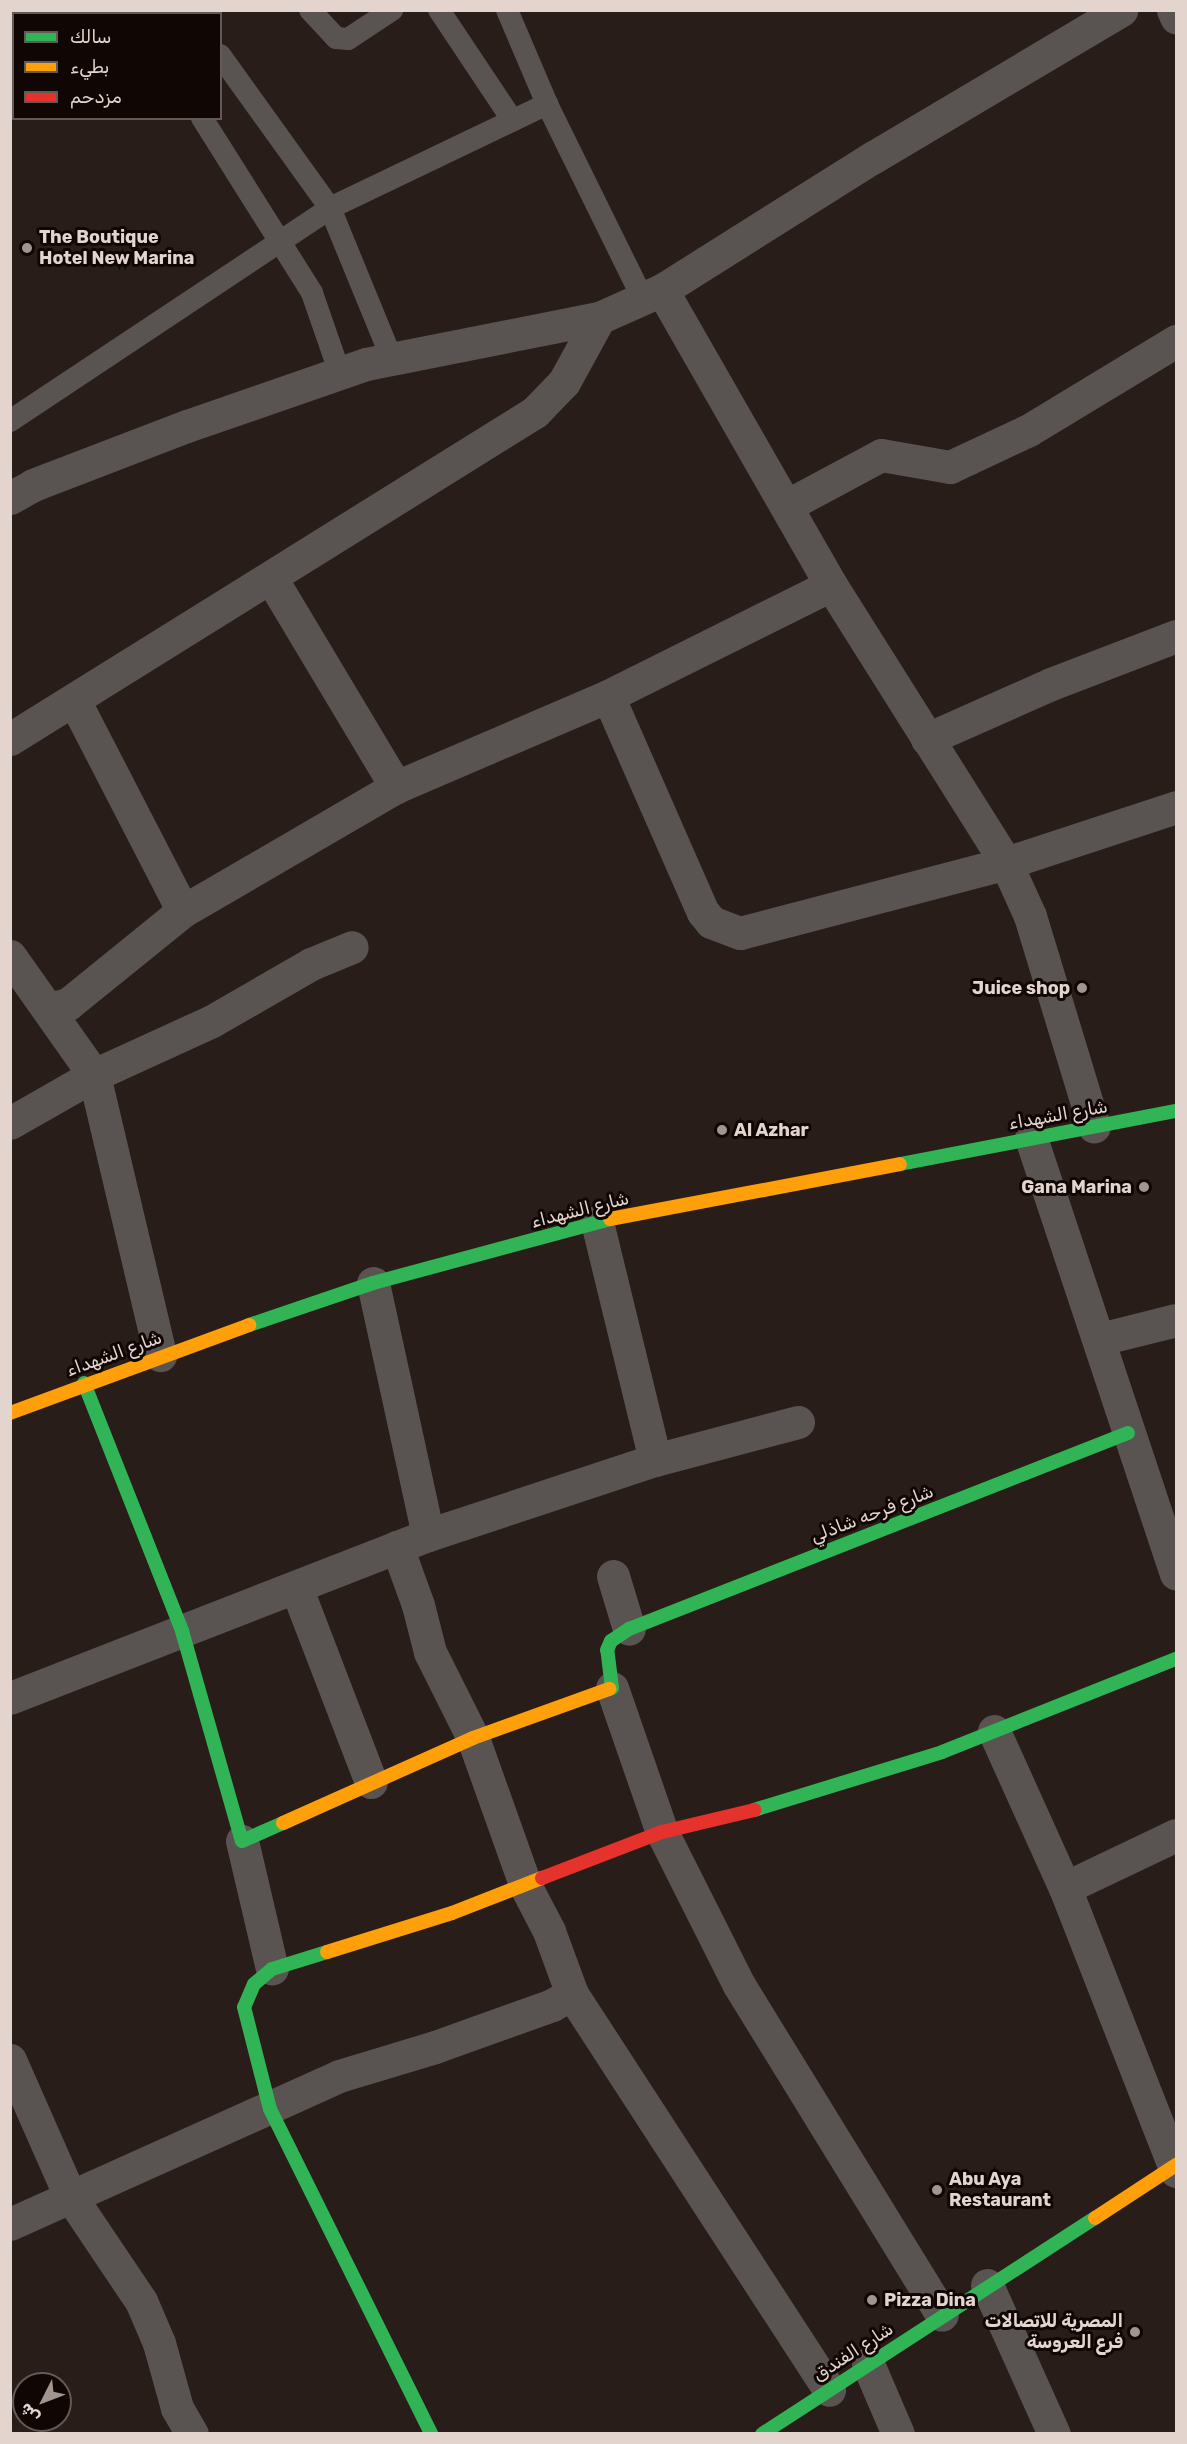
<!DOCTYPE html>
<meta charset="utf-8">
<style>
body{margin:0}
#map{position:relative;width:1187px;height:2444px;overflow:hidden;background:#281d18;font-family:Rubik,"Noto Naskh Arabic",sans-serif}
div>[style]{position:absolute}
[style*='--x']{left:calc(var(--x)*1px);top:calc(var(--y)*1px);width:calc(var(--w)*1px);rotate:calc(var(--a)*1deg)}
.lane>*{height:22px;margin:-11px;padding:0 11px;transform-origin:11px;border-radius:11px;background:#595352}
.street>*{height:33px;margin:-16.5px;padding:0 16.5px;transform-origin:16.5px;border-radius:16.5px;background:#595352}
.fast>*{height:14px;margin:-7px;padding:0 7px;transform-origin:7px;border-radius:7px;background:#30b455}
.slow>*{height:14px;margin:-7px;padding:0 7px;transform-origin:7px;border-radius:7px;background:#ff9f0a}
.jam>*{height:14px;margin:-7px;padding:0 7px;transform-origin:7px;border-radius:7px;background:#e5322d}
.dots>*{width:16px;height:16px;translate:-50% -50%;box-sizing:border-box;border:3px solid #100705;border-radius:50%}
span{translate:-50% -50%;white-space:nowrap;text-align:center;line-height:1.15;-webkit-text-stroke:6px #100705;paint-order:stroke}
.poi-label{font-size:18px;color:#e3d4ce;font-weight:700}
.left{translate:0 -50%;text-align:left}
.right{translate:-100% -50%;text-align:right}
.street-label{font-size:18px;color:#e3d4ce}
.frame{position:absolute;inset:0;border:12px solid #e3d4ce;pointer-events:none}
.legend{position:absolute;left:12px;top:12px;width:210px;height:108px;box-sizing:border-box;background:#100705;border:2px solid #645955;margin:0;padding:8px 10px;list-style:none;font-size:18px;color:#e3d4ce}
.legend li{display:flex;align-items:center;gap:12px;height:30px}
.legend b{width:30px;border:2px solid #645955}
.north{position:absolute;left:12px;top:2372px;width:60px;height:60px;box-sizing:border-box;background:#100705;border:2px solid #645955;border-radius:50%;rotate:228deg;font-size:16px;font-weight:700;line-height:24px;text-align:center;color:#e3d4ce}
.north::after{content:'';display:block;margin:auto;width:21px;height:27px;background:#a2948e;clip-path:polygon(50% 0,100% 100%,50% 72%,0 100%)}
</style>
<div id="map">
<div class="lane">
<div style="--x:132;--y:10;--w:4;--a:63"></div>
<div style="--x:189;--y:10;--w:4;--a:63"></div>
<div style="--x:310;--y:10;--w:38;--a:47"></div>
<div style="--x:336;--y:38;--w:12;--a:5"></div>
<div style="--x:348;--y:39;--w:53;--a:-33.4"></div>
<div style="--x:439;--y:10;--w:133;--a:56.3"></div>
<div style="--x:507;--y:10;--w:102;--a:66.9"></div>
<div style="--x:220;--y:55;--w:188;--a:54.3"></div>
<div style="--x:330;--y:208;--w:163;--a:67.7"></div>
<div style="--x:202;--y:118;--w:207;--a:57.8"></div>
<div style="--x:312;--y:293;--w:86;--a:70.9"></div>
<div style="--x:10;--y:421;--w:384;--a:-33.6"></div>
<div style="--x:330;--y:208;--w:241;--a:-25.6"></div>
<div style="--x:547;--y:104;--w:217;--a:63.8"></div>
</div>
<div class="street">
<div style="--x:1173;--y:10;--w:8;--a:67"></div>
<div style="--x:662;--y:290;--w:340;--a:60.2"></div>
<div style="--x:831;--y:585;--w:328;--a:57.8"></div>
<div style="--x:1006;--y:863;--w:58;--a:65.6"></div>
<div style="--x:1030;--y:916;--w:220;--a:73.1"></div>
<div style="--x:10;--y:498;--w:26;--a:-29"></div>
<div style="--x:33;--y:485;--w:165;--a:-21"></div>
<div style="--x:187;--y:426;--w:189;--a:-19.1"></div>
<div style="--x:366;--y:364;--w:237;--a:-11.2"></div>
<div style="--x:599;--y:318;--w:69;--a:-24"></div>
<div style="--x:662;--y:290;--w:248;--a:-32.2"></div>
<div style="--x:872;--y:158;--w:290;--a:-30.7"></div>
<div style="--x:786;--y:506;--w:108;--a:-28.2"></div>
<div style="--x:881;--y:455;--w:70;--a:9.9"></div>
<div style="--x:950;--y:467;--w:87;--a:-25.1"></div>
<div style="--x:1029;--y:430;--w:172;--a:-31.2"></div>
<div style="--x:271;--y:578;--w:244;--a:59.1"></div>
<div style="--x:608;--y:696;--w:236;--a:66.3"></div>
<div style="--x:703;--y:912;--w:13;--a:51"></div>
<div style="--x:711;--y:922;--w:31;--a:21"></div>
<div style="--x:740;--y:933;--w:275;--a:-14.7"></div>
<div style="--x:1006;--y:863;--w:179;--a:-18.2"></div>
<div style="--x:74;--y:700;--w:237;--a:62.7"></div>
<div style="--x:10;--y:739;--w:619;--a:-31.92"></div>
<div style="--x:535;--y:412;--w:42;--a:-46"></div>
<div style="--x:564;--y:382;--w:73;--a:-61.3"></div>
<div style="--x:927;--y:739;--w:136;--a:-23.9"></div>
<div style="--x:1051;--y:684;--w:134;--a:-21"></div>
<div style="--x:10;--y:956;--w:146;--a:54.8"></div>
<div style="--x:94;--y:1075;--w:288;--a:76.7"></div>
<div style="--x:49;--y:1009;--w:20;--a:-15"></div>
<div style="--x:68;--y:1004;--w:148;--a:-39"></div>
<div style="--x:183;--y:911;--w:246;--a:-30.2"></div>
<div style="--x:396;--y:787;--w:231;--a:-23.2"></div>
<div style="--x:608;--y:696;--w:249;--a:-26.5"></div>
<div style="--x:10;--y:1123;--w:97;--a:-29.7"></div>
<div style="--x:94;--y:1075;--w:130;--a:-24.6"></div>
<div style="--x:212;--y:1021;--w:114;--a:-29.9"></div>
<div style="--x:311;--y:964;--w:44;--a:-22.5"></div>
<div style="--x:1031;--y:1138;--w:459;--a:71.6"></div>
<div style="--x:597;--y:1222;--w:245;--a:76.3"></div>
<div style="--x:373;--y:1283;--w:258;--a:77.7"></div>
<div style="--x:1100;--y:1339;--w:78;--a:-14"></div>
<div style="--x:613;--y:1576;--w:55;--a:73.2"></div>
<div style="--x:296;--y:1587;--w:209;--a:69"></div>
<div style="--x:612;--y:1688;--w:152;--a:70.9"></div>
<div style="--x:662;--y:1832;--w:171;--a:63.3"></div>
<div style="--x:739;--y:1985;--w:387;--a:58.4"></div>
<div style="--x:10;--y:1698;--w:449;--a:-21.3"></div>
<div style="--x:428;--y:1535;--w:239;--a:-18.3"></div>
<div style="--x:655;--y:1460;--w:148;--a:-14.9"></div>
<div style="--x:994;--y:1731;--w:172;--a:65.7"></div>
<div style="--x:1176;--y:1835;--w:123;--a:154.5"></div>
<div style="--x:1065;--y:1888;--w:304;--a:68.6"></div>
<div style="--x:242;--y:1841;--w:131;--a:76.8"></div>
<div style="--x:572;--y:1994;--w:472;--a:57"></div>
<div style="--x:10;--y:2060;--w:146;--a:66.2"></div>
<div style="--x:69;--y:2194;--w:129;--a:56.1"></div>
<div style="--x:141;--y:2301;--w:46;--a:66.8"></div>
<div style="--x:159;--y:2343;--w:67;--a:74.5"></div>
<div style="--x:177;--y:2408;--w:30;--a:60"></div>
<div style="--x:10;--y:2224;--w:361;--a:-24.2"></div>
<div style="--x:339;--y:2076;--w:100;--a:-16.8"></div>
<div style="--x:435;--y:2047;--w:124;--a:-19.7"></div>
<div style="--x:552;--y:2005;--w:23;--a:-29"></div>
<div style="--x:572;--y:1994;--w:67;--a:-110.1"></div>
<div style="--x:549;--y:1931;--w:50;--a:-117.6"></div>
<div style="--x:526;--y:1887;--w:158;--a:-109.6"></div>
<div style="--x:473;--y:1738;--w:96;--a:-116.6"></div>
<div style="--x:430;--y:1652;--w:49;--a:-104.3"></div>
<div style="--x:418;--y:1605;--w:62;--a:-109.9"></div>
<div style="--x:987;--y:2285;--w:163;--a:65.8"></div>
<div style="--x:868;--y:2364;--w:76;--a:66.8"></div>
</div>
<div class="fast">
<div style="--x:900;--y:1164;--w:281;--a:-10.9"></div>
<div style="--x:249;--y:1325;--w:131;--a:-18.7"></div>
<div style="--x:373;--y:1283;--w:245;--a:-15.1"></div>
<div style="--x:84;--y:1383;--w:267;--a:68.4"></div>
<div style="--x:182;--y:1631;--w:218;--a:74.1"></div>
<div style="--x:242;--y:1841;--w:45;--a:-23.7"></div>
<div style="--x:609;--y:1689;--w:3;--a:-18"></div>
<div style="--x:612;--y:1688;--w:38;--a:-97"></div>
<div style="--x:607;--y:1650;--w:10;--a:-66"></div>
<div style="--x:611;--y:1641;--w:22;--a:-34"></div>
<div style="--x:629;--y:1629;--w:536;--a:-21.44"></div>
<div style="--x:754;--y:1810;--w:197;--a:-17.1"></div>
<div style="--x:942;--y:1752;--w:252;--a:-21.7"></div>
<div style="--x:327;--y:1952;--w:58;--a:162.8"></div>
<div style="--x:272;--y:1969;--w:23;--a:140"></div>
<div style="--x:254;--y:1984;--w:25;--a:113"></div>
<div style="--x:244;--y:2007;--w:105;--a:75.7"></div>
<div style="--x:270;--y:2109;--w:363;--a:63.6"></div>
<div style="--x:762;--y:2434;--w:397;--a:-33"></div>
</div>
<div class="slow">
<div style="--x:610;--y:1219;--w:295;--a:-10.7"></div>
<div style="--x:10;--y:1413;--w:255;--a:-20.2"></div>
<div style="--x:283;--y:1823;--w:208;--a:-24.1"></div>
<div style="--x:473;--y:1738;--w:145;--a:-19.8"></div>
<div style="--x:327;--y:1952;--w:131;--a:-17.3"></div>
<div style="--x:452;--y:1913;--w:97;--a:-21.3"></div>
<div style="--x:1095;--y:2218;--w:97;--a:-33.2"></div>
</div>
<div class="jam">
<div style="--x:542;--y:1878;--w:129;--a:-21"></div>
<div style="--x:662;--y:1832;--w:95;--a:-13.4"></div>
</div>
<div class="dots">
<div style="left:27px;top:248px;background:#a2948e"></div>
<div style="left:1082px;top:988px;background:#a2948e"></div>
<div style="left:722px;top:1130px;background:#a2948e"></div>
<div style="left:1144px;top:1187px;background:#a2948e"></div>
<div style="left:937px;top:2190px;background:#a2948e"></div>
<div style="left:872px;top:2300px;background:#a2948e"></div>
<div style="left:1135px;top:2332px;background:#a2948e"></div>
</div>
<div class="poi-label">
<span class="left" style="left:39px;top:248px">The Boutique<br>Hotel New Marina</span>
<span class="right" style="left:1070px;top:988px">Juice shop</span>
<span class="left" style="left:734px;top:1130px">Al Azhar</span>
<span class="right" style="left:1132px;top:1187px">Gana Marina</span>
<span class="left" style="left:949px;top:2190px">Abu Aya<br>Restaurant</span>
<span class="left" style="left:884px;top:2300px">Pizza Dina</span>
<span class="right" style="left:1123px;top:2332px">المصرية للاتصالات<br>فرع العروسة</span>
</div>
<div class="street-label">
<span style="left:1058px;top:1115px;rotate:-10deg">شارع الشهداء</span>
<span style="left:580px;top:1210px;rotate:-14deg">شارع الشهداء</span>
<span style="left:114px;top:1354px;rotate:-20deg">شارع الشهداء</span>
<span style="left:872px;top:1514px;rotate:-21deg">شارع فرحه شاذلي</span>
<span style="left:853px;top:2352px;rotate:-33deg">شارع الفندق</span>
</div>
<div class="frame"></div>
<ul class="legend">
<li><b style="height:8px;background:#30b455"></b>سالك</li>
<li><b style="height:8px;background:#ff9f0a"></b>بطيء</li>
<li><b style="height:8px;background:#e5322d"></b>مزدحم</li>
</ul>
<div class="north">ش</div>
</div>
